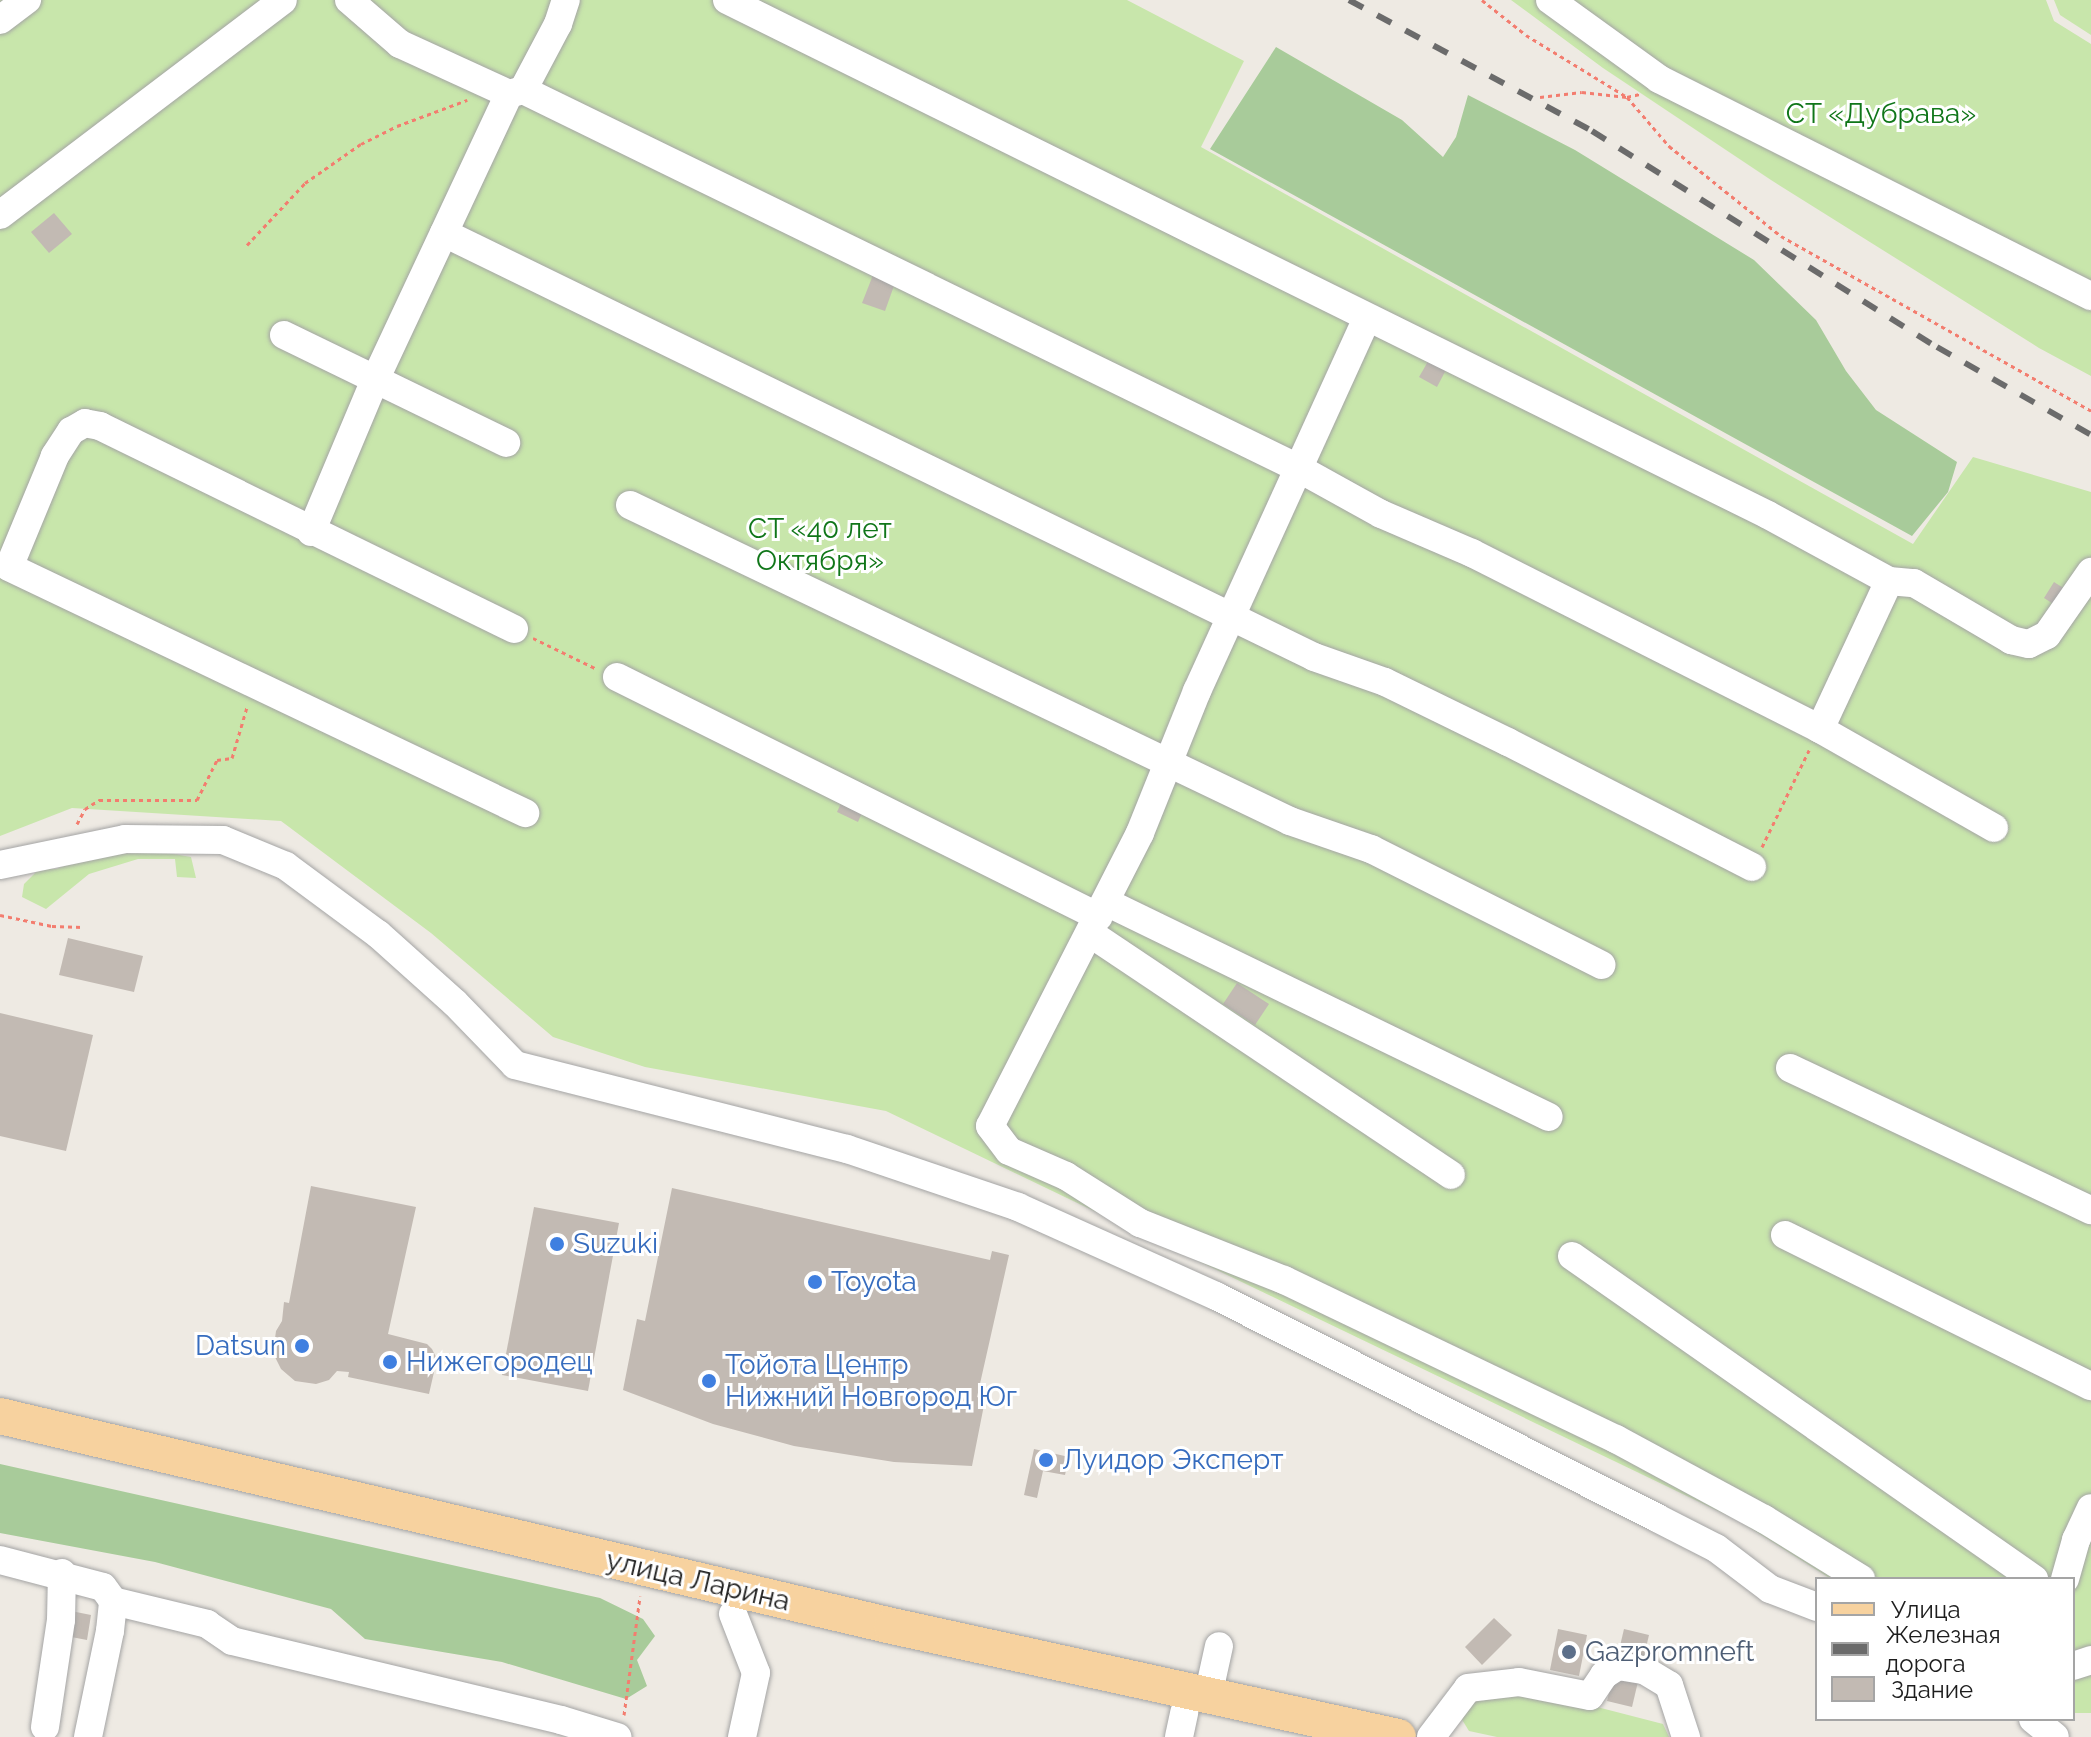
<!DOCTYPE html>
<meta charset="utf-8">
<style>
body{margin:0}
#map{position:relative;width:2091px;height:1737px;overflow:hidden;background:#eeeae3;font-family:Raleway,sans-serif}
div>[style]{position:absolute}
[style*='--x']{left:calc(var(--x)*1px);top:calc(var(--y)*1px);width:calc(var(--w)*1px);rotate:calc(var(--a)*1deg)}
.grass>*{inset:0;background:#c8e6ab}
.forest>*{inset:0;background:#a8cb9a}
.building>*{inset:0;background:#c2bab3}
.path>*{height:3px;margin-top:-1.5px;transform-origin:0;background:repeating-linear-gradient(90deg,#f37d6f 0 4px,transparent 0 8px)}
.roads{filter:drop-shadow(0 0 2px #a4a4a4) drop-shadow(0 0 2px #a4a4a4)}
.minor>*{height:28px;margin:-14px;padding:0 14px;transform-origin:14px;border-radius:14px;background:#fff}
.major>*{height:36px;margin:-18px;padding:0 18px;transform-origin:18px;border-radius:18px;background:#f7d29f}
.rail>*{height:6px;margin-top:-3px;transform-origin:0;background:repeating-linear-gradient(90deg,#6b6b6b 0 16px,transparent 0 32px)}
.dots>*{width:22px;height:22px;translate:-50% -50%;box-sizing:border-box;border:4px solid #fff;border-radius:50%}
span{translate:-50% -50%;white-space:nowrap;text-align:center;line-height:1.15;-webkit-text-stroke:6px #fff;paint-order:stroke}
.park-label{font-size:28px;color:#107619}
.shop-label{font-size:28px;color:#366cbe}
.left{translate:0 -50%;text-align:left}
.right{translate:-100% -50%;text-align:right}
.street-label{font-size:28px;color:#1d1d1d}
.service-label{font-size:28px;color:#4e5e75}
.legend{position:absolute;left:1815px;top:1577px;width:260px;height:144px;box-sizing:border-box;background:#fff;border:2px solid #a5a5a5;margin:0;padding:10px 14px;list-style:none;font-size:24px;color:#1d1d1d}
.legend li{display:flex;align-items:center;gap:16px;height:40px}
.legend b{width:40px;border:2px solid #a5a5a5}
</style>
<div id="map">
<div class="grass">
<div style="clip-path:polygon(0 0,1127px 0,1244px 61px,1201px 147px,1913px 544px,1973px 457px,2091px 492px,2091px 1713px,2073px 1713px,2073px 1579px,1831px 1579px,1739px 1521px,886px 1111px,645px 1067px,553px 1037px,431px 933px,281px 821px,72px 808px,0 836px)"></div>
<div style="clip-path:polygon(1511px 0,2046px 0,2054px 21px,2091px 44px,2091px 376px,2039px 348px,1771px 180px,1603px 68px)"></div>
<div style="clip-path:polygon(2054px 0,2091px 0,2091px 35px,2060px 15px)"></div>
<div style="clip-path:polygon(163px 852px,191px 857px,196px 878px,177px 877px,175px 859px,138px 859px,89px 874px,46px 909px,22px 897px,24px 884px,39px 869px,56px 869px,93px 855px)"></div>
<div style="clip-path:polygon(1539px 1692px,1663px 1724px,1669px 1737px,1497px 1737px,1469px 1731px,1461px 1718px,1474px 1697px)"></div>
</div>
<div class="forest">
<div style="clip-path:polygon(1276px 47px,1402px 120px,1443px 157px,1456px 137px,1468px 95px,1575px 150px,1754px 260px,1816px 320px,1846px 371px,1876px 410px,1957px 462px,1948px 492px,1912px 536px,1210px 149px)"></div>
<div style="clip-path:polygon(0 1464px,600px 1598px,643px 1619px,655px 1636px,637px 1660px,647px 1686px,626px 1699px,502px 1662px,365px 1639px,331px 1609px,155px 1562px,0 1533px)"></div>
</div>
<div class="building">
<div style="clip-path:polygon(54px 213px,72px 234px,49px 253px,31px 232px)"></div>
<div style="clip-path:polygon(873px 275px,895px 283px,885px 311px,862px 303px)"></div>
<div style="clip-path:polygon(1430px 358px,1447px 368px,1437px 387px,1419px 377px)"></div>
<div style="clip-path:polygon(2054px 582px,2068px 591px,2058px 607px,2044px 598px)"></div>
<div style="clip-path:polygon(843px 799px,864px 808px,858px 822px,837px 812px)"></div>
<div style="clip-path:polygon(68px 938px,143px 956px,134px 992px,59px 975px)"></div>
<div style="clip-path:polygon(1237px 983px,1269px 1004px,1255px 1025px,1223px 1004px)"></div>
<div style="clip-path:polygon(0 1013px,93px 1035px,66px 1151px,0 1136px)"></div>
<div style="clip-path:polygon(311px 1186px,416px 1207px,388px 1334px,427px 1344px,432px 1349px,437px 1359px,429px 1394px,348px 1377px,349px 1372px,337px 1371px,329px 1380px,316px 1384px,295px 1381px,281px 1369px,273px 1353px,276px 1331px,282px 1321px,284px 1302px,289px 1303px)"></div>
<div style="clip-path:polygon(672px 1188px,990px 1260px,992px 1251px,1009px 1255px,977px 1397px,985px 1400px,972px 1466px,894px 1462px,794px 1446px,713px 1424px,623px 1390px,637px 1319px,645px 1321px)"></div>
<div style="clip-path:polygon(534px 1207px,619px 1223px,588px 1391px,502px 1375px)"></div>
<div style="clip-path:polygon(1034px 1449px,1069px 1457px,1065px 1475px,1043px 1471px,1037px 1498px,1024px 1495px)"></div>
<div style="clip-path:polygon(71px 1611px,91px 1615px,87px 1640px,66px 1636px)"></div>
<div style="clip-path:polygon(1494px 1618px,1512px 1635px,1482px 1665px,1465px 1647px)"></div>
<div style="clip-path:polygon(1558px 1629px,1587px 1635px,1579px 1676px,1550px 1670px)"></div>
<div style="clip-path:polygon(1624px 1629px,1649px 1635px,1632px 1707px,1607px 1701px)"></div>
</div>
<div class="path">
<div style="--x:1482;--y:0;--w:56;--a:38.5"></div>
<div style="--x:1526;--y:35;--w:119;--a:31.5"></div>
<div style="--x:1627;--y:97;--w:65;--a:49.4"></div>
<div style="--x:1669;--y:146;--w:144;--a:38.8"></div>
<div style="--x:1781;--y:236;--w:356;--a:29.4"></div>
<div style="--x:1540;--y:97;--w:42;--a:-6.8"></div>
<div style="--x:1582;--y:92;--w:45;--a:6.3"></div>
<div style="--x:1627;--y:97;--w:13;--a:-13"></div>
<div style="--x:247;--y:245;--w:85;--a:-46.9"></div>
<div style="--x:305;--y:183;--w:68;--a:-34.9"></div>
<div style="--x:361;--y:144;--w:40;--a:-26.6"></div>
<div style="--x:397;--y:126;--w:75;--a:-20.4"></div>
<div style="--x:533;--y:638;--w:69;--a:25.8"></div>
<div style="--x:77;--y:824;--w:17;--a:-62"></div>
<div style="--x:85;--y:809;--w:17;--a:-33"></div>
<div style="--x:99;--y:800;--w:98;--a:0"></div>
<div style="--x:197;--y:800;--w:45;--a:-63.4"></div>
<div style="--x:217;--y:760;--w:15;--a:-8"></div>
<div style="--x:232;--y:758;--w:53;--a:-73.6"></div>
<div style="--x:1762;--y:847;--w:108;--a:-64.1"></div>
<div style="--x:0;--y:915;--w:53;--a:11.9"></div>
<div style="--x:52;--y:926;--w:31;--a:2"></div>
<div style="--x:624;--y:1715;--w:120;--a:-82.3"></div>
</div>
<div class="roads">
<div class="minor">
<div style="--x:349;--y:0;--w:67;--a:40.8"></div>
<div style="--x:400;--y:44;--w:120;--a:24.6"></div>
<div style="--x:727;--y:0;--w:1161;--a:26.32"></div>
<div style="--x:1768;--y:515;--w:138;--a:28.6"></div>
<div style="--x:1889;--y:581;--w:25;--a:5"></div>
<div style="--x:1914;--y:583;--w:113;--a:30.4"></div>
<div style="--x:2011;--y:640;--w:18;--a:13"></div>
<div style="--x:2029;--y:644;--w:20;--a:-27"></div>
<div style="--x:2047;--y:635;--w:77;--a:-55.1"></div>
<div style="--x:1550;--y:0;--w:135;--a:35.9"></div>
<div style="--x:1659;--y:79;--w:483;--a:26.7"></div>
<div style="--x:0;--y:20;--w:34;--a:-37"></div>
<div style="--x:523;--y:90;--w:862;--a:26"></div>
<div style="--x:1298;--y:468;--w:95;--a:29"></div>
<div style="--x:1381;--y:514;--w:99;--a:23.2"></div>
<div style="--x:1472;--y:553;--w:390;--a:26.8"></div>
<div style="--x:1820;--y:729;--w:200;--a:29.6"></div>
<div style="--x:0;--y:215;--w:355;--a:-37.2"></div>
<div style="--x:444;--y:233;--w:968;--a:25.98"></div>
<div style="--x:1314;--y:657;--w:75;--a:19.4"></div>
<div style="--x:1385;--y:682;--w:137;--a:26"></div>
<div style="--x:1508;--y:742;--w:274;--a:27.1"></div>
<div style="--x:1367;--y:318;--w:410;--a:114.5"></div>
<div style="--x:1197;--y:691;--w:153;--a:111.9"></div>
<div style="--x:1140;--y:833;--w:329;--a:117.1"></div>
<div style="--x:990;--y:1126;--w:31;--a:53"></div>
<div style="--x:1009;--y:1151;--w:62;--a:23.7"></div>
<div style="--x:1066;--y:1176;--w:88;--a:32.4"></div>
<div style="--x:1140;--y:1223;--w:155;--a:21.6"></div>
<div style="--x:1284;--y:1280;--w:368;--a:25.6"></div>
<div style="--x:1616;--y:1439;--w:168;--a:28.4"></div>
<div style="--x:1764;--y:1519;--w:114;--a:31.7"></div>
<div style="--x:284;--y:335;--w:247;--a:25.9"></div>
<div style="--x:630;--y:505;--w:732;--a:25.58"></div>
<div style="--x:1290;--y:821;--w:86;--a:19.1"></div>
<div style="--x:1371;--y:849;--w:258;--a:26.7"></div>
<div style="--x:311;--y:532;--w:165;--a:-67.2"></div>
<div style="--x:375;--y:380;--w:316;--a:-64.9"></div>
<div style="--x:509;--y:94;--w:15;--a:-16"></div>
<div style="--x:523;--y:90;--w:75;--a:-62.1"></div>
<div style="--x:558;--y:24;--w:25;--a:-72"></div>
<div style="--x:514;--y:629;--w:461;--a:-153.9"></div>
<div style="--x:100;--y:426;--w:15;--a:-169"></div>
<div style="--x:85;--y:423;--w:16;--a:150"></div>
<div style="--x:71;--y:431;--w:30;--a:123"></div>
<div style="--x:55;--y:456;--w:120;--a:112.5"></div>
<div style="--x:9;--y:567;--w:572;--a:25.49"></div>
<div style="--x:617;--y:677;--w:538;--a:26.47"></div>
<div style="--x:1820;--y:729;--w:163;--a:-65"></div>
<div style="--x:0;--y:865;--w:128;--a:-11.7"></div>
<div style="--x:125;--y:839;--w:98;--a:0.6"></div>
<div style="--x:223;--y:840;--w:68;--a:22.4"></div>
<div style="--x:286;--y:866;--w:114;--a:36.5"></div>
<div style="--x:378;--y:934;--w:103;--a:41.9"></div>
<div style="--x:455;--y:1003;--w:86;--a:45.9"></div>
<div style="--x:515;--y:1065;--w:342;--a:14.2"></div>
<div style="--x:847;--y:1149;--w:181;--a:18.7"></div>
<div style="--x:1018;--y:1207;--w:217;--a:24.2"></div>
<div style="--x:1216;--y:1296;--w:494;--a:26.7"></div>
<div style="--x:1657;--y:1518;--w:66;--a:27"></div>
<div style="--x:1716;--y:1548;--w:68;--a:37.2"></div>
<div style="--x:1770;--y:1589;--w:50;--a:21"></div>
<div style="--x:1106;--y:902;--w:492;--a:25.9"></div>
<div style="--x:1091;--y:934;--w:433;--a:33.8"></div>
<div style="--x:1790;--y:1068;--w:333;--a:25.3"></div>
<div style="--x:1785;--y:1235;--w:341;--a:26.3"></div>
<div style="--x:1572;--y:1256;--w:564;--a:34.96"></div>
<div style="--x:0;--y:1560;--w:106;--a:14.7"></div>
<div style="--x:103;--y:1587;--w:17;--a:54"></div>
<div style="--x:113;--y:1601;--w:97;--a:13.7"></div>
<div style="--x:207;--y:1624;--w:30;--a:34"></div>
<div style="--x:232;--y:1641;--w:338;--a:13.5"></div>
<div style="--x:561;--y:1720;--w:59;--a:16.9"></div>
<div style="--x:2065;--y:1579;--w:41;--a:-74.2"></div>
<div style="--x:2076;--y:1540;--w:35;--a:-65"></div>
<div style="--x:733;--y:1614;--w:63;--a:68.7"></div>
<div style="--x:756;--y:1673;--w:66;--a:102.3"></div>
<div style="--x:2073;--y:1666;--w:19;--a:-18"></div>
<div style="--x:1208;--y:1696;--w:51;--a:-77.6"></div>
<div style="--x:2033;--y:1719;--w:28;--a:39"></div>
<div style="--x:45;--y:1727;--w:108;--a:-81.5"></div>
<div style="--x:61;--y:1620;--w:47;--a:-88.8"></div>
<div style="--x:88;--y:1737;--w:108;--a:-78.3"></div>
<div style="--x:110;--y:1631;--w:30;--a:-84"></div>
<div style="--x:1179;--y:1737;--w:25;--a:-78"></div>
<div style="--x:1431;--y:1737;--w:61;--a:-52.9"></div>
<div style="--x:1468;--y:1688;--w:51;--a:-6.7"></div>
<div style="--x:1519;--y:1682;--w:72;--a:11.2"></div>
<div style="--x:1590;--y:1696;--w:25;--a:-56"></div>
<div style="--x:1604;--y:1675;--w:17;--a:-33"></div>
<div style="--x:1618;--y:1666;--w:26;--a:9"></div>
<div style="--x:1644;--y:1670;--w:29;--a:31"></div>
<div style="--x:1669;--y:1685;--w:55;--a:71.9"></div>
</div>
<div class="major">
<div style="--x:0;--y:1416;--w:916;--a:13.25"></div>
<div style="--x:892;--y:1626;--w:518;--a:12.37"></div>
</div>
</div>
<div class="rail">
<div style="--x:1349;--y:0;--w:276;--a:28.3"></div>
<div style="--x:1592;--y:131;--w:407;--a:32.1"></div>
<div style="--x:1937;--y:347;--w:177;--a:29.7"></div>
</div>
<div class="dots">
<div style="left:557px;top:1244px;background:#3f7fe0"></div>
<div style="left:815px;top:1282px;background:#3f7fe0"></div>
<div style="left:302px;top:1346px;background:#3f7fe0"></div>
<div style="left:390px;top:1362px;background:#3f7fe0"></div>
<div style="left:709px;top:1381px;background:#3f7fe0"></div>
<div style="left:1046px;top:1460px;background:#3f7fe0"></div>
<div style="left:1569px;top:1652px;background:#5c6f8a"></div>
</div>
<div class="park-label">
<span style="left:1881px;top:114px">СТ «Дубрава»</span>
<span style="left:820px;top:545px">СТ «40 лет<br>Октября»</span>
</div>
<div class="shop-label">
<span class="left" style="left:573px;top:1244px">Suzuki</span>
<span class="left" style="left:831px;top:1282px">Toyota</span>
<span class="right" style="left:286px;top:1346px">Datsun</span>
<span class="left" style="left:406px;top:1362px">Нижегородец</span>
<span class="left" style="left:725px;top:1381px">Тойота Центр<br>Нижний Новгород Юг</span>
<span class="left" style="left:1062px;top:1460px">Луидор Эксперт</span>
</div>
<div class="street-label">
<span style="left:698px;top:1581px;rotate:13deg">улица Ларина</span>
</div>
<div class="service-label">
<span class="left" style="left:1585px;top:1652px">Gazpromneft</span>
</div>
<ul class="legend">
<li><b style="height:10px;background:#f7d29f"></b>Улица</li>
<li><b style="height:10px;background:#6b6b6b"></b>Железная дорога</li>
<li><b style="height:22px;background:#c2bab3"></b>Здание</li>
</ul>
</div>
